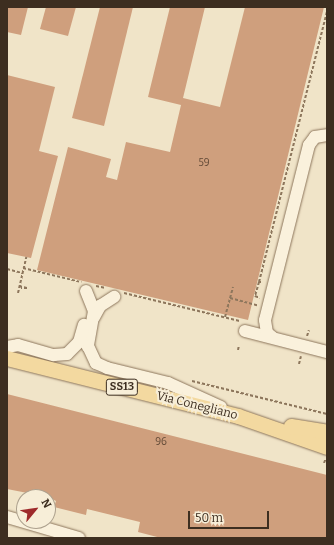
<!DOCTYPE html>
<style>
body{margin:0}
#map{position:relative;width:334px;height:545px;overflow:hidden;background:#f0e4c8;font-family:Bitter,serif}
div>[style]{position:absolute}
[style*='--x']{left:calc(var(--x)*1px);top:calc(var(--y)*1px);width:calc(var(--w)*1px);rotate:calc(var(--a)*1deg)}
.building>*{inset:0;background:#cf9f7d}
.path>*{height:2px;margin-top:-1px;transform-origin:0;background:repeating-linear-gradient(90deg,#8d765c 0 3px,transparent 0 5px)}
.roads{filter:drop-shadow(0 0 1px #8d765c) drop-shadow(0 0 1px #8d765c)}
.minor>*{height:12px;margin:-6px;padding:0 6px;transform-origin:6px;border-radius:6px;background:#faf1dc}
.major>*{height:15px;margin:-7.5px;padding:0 7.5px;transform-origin:7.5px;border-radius:7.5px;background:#f3d9a0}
span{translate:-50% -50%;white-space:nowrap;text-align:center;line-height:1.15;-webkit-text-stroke:4px #f7eed8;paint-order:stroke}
.number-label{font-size:10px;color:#624a37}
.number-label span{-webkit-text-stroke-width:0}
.shield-label span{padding:1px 3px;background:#f7eed8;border:1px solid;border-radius:3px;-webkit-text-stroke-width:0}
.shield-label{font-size:11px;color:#3d2e20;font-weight:700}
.street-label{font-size:12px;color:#3d2e20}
.frame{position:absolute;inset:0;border:8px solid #3d2e20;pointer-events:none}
.north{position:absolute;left:16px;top:489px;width:40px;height:40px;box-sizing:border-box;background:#f7eed8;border:1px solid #ada18e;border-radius:50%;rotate:61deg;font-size:11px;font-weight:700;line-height:16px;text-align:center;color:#3d2e20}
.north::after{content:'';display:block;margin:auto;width:14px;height:18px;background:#9e2a2b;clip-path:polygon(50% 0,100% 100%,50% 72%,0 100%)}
.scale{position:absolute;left:188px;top:511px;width:81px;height:18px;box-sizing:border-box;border:2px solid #3d2e20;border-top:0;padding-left:5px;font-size:12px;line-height:14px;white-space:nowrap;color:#3d2e20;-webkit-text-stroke:3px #f7eed8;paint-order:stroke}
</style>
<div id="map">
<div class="building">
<div style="clip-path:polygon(7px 7px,28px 7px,21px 35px,7px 32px)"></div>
<div style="clip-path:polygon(46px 7px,76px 7px,68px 36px,40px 29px)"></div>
<div style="clip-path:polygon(100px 7px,133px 7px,104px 126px,72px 118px)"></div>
<div style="clip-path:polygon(170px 7px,205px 7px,183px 98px,220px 107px,245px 7px,324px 7px,248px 320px,37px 270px,68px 147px,111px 159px,106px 177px,117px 180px,126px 142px,170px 152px,181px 105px,148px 97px)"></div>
<div style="clip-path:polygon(7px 75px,55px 87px,39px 151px,58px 156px,31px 258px,7px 253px)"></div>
<div style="clip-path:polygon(7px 394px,327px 475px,326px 538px,161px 538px,138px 532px,140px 522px,87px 509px,86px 515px,54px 507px,56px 501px,48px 497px,7px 489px)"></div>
</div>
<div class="path">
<div style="--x:23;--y:268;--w:60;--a:13.6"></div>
<div style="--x:7;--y:269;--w:16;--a:15"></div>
<div style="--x:259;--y:282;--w:15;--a:106"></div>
<div style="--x:255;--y:296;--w:5;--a:22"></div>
<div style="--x:261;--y:282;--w:2;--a:180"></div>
<div style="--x:259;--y:282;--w:279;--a:-75.9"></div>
<div style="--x:19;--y:286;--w:8;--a:14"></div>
<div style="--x:27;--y:288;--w:6;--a:180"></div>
<div style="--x:96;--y:286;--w:10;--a:11"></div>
<div style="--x:18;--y:293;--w:37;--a:-77"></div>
<div style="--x:124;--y:293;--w:119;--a:13.6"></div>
<div style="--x:230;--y:298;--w:28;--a:15"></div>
<div style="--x:225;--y:317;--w:31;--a:-75"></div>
<div style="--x:307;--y:336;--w:6;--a:-72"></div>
<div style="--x:238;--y:350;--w:5;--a:-79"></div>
<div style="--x:299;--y:364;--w:8;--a:-76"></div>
<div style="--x:192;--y:381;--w:139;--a:13.7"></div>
<div style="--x:324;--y:463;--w:5;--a:-68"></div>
</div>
<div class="roads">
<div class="minor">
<div style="--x:86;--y:291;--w:22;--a:68"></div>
<div style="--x:94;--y:311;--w:36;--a:100"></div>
<div style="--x:88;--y:346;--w:19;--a:65"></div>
<div style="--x:96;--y:363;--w:12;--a:24"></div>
<div style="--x:107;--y:368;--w:63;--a:13.8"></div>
<div style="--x:168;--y:383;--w:58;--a:24.4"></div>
<div style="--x:94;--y:317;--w:13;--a:-61"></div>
<div style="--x:100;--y:306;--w:17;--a:-33"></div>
<div style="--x:245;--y:331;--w:85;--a:14.4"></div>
<div style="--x:272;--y:337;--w:6;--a:-141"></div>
<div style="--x:267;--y:333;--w:13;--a:-99"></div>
<div style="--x:265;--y:320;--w:180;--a:-75.9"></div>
<div style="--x:309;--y:145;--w:10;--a:-53"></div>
<div style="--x:315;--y:137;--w:12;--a:-9"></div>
<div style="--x:7;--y:347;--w:11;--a:-10"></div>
<div style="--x:18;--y:345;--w:37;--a:16"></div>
<div style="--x:54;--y:355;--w:13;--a:-4"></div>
<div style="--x:67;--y:354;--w:17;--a:-45"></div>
<div style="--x:79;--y:342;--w:18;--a:-74"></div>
<div style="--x:7;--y:517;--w:75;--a:16.3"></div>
</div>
<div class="major">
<div style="--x:7;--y:358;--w:238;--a:14.1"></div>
<div style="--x:238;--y:416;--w:94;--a:19.2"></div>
<div style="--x:291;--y:426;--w:36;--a:9"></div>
</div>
</div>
<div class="number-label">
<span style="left:204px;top:164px">59</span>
<span style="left:161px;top:443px">96</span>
</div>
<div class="shield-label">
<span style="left:122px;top:387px">SS13</span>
</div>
<div class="street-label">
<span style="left:197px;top:406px;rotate:14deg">Via Conegliano</span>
</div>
<div class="frame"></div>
<div class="north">N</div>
<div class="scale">50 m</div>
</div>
